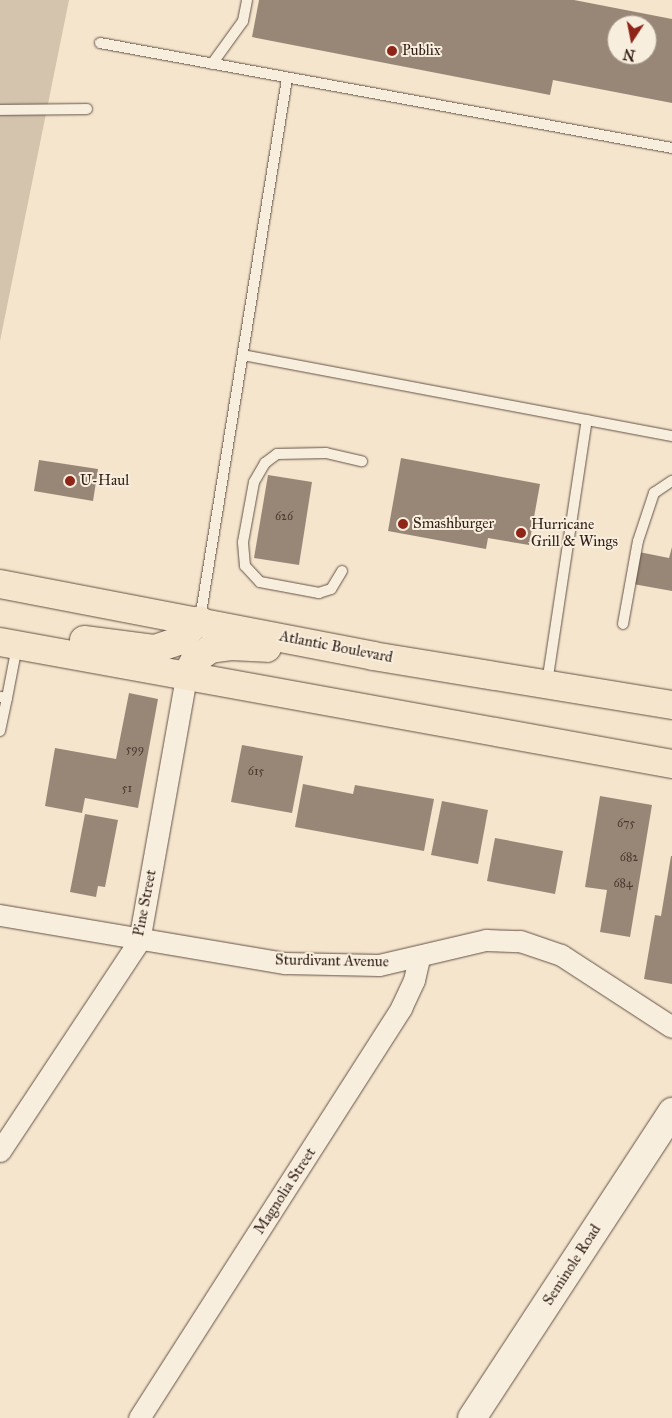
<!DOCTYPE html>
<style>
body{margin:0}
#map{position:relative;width:672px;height:1418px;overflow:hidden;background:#f5e5cd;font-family:"IM FELL Great Primer",serif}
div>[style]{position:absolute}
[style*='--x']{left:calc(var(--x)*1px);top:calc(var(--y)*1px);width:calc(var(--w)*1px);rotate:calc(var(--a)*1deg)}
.green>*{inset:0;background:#d4c4ae}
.building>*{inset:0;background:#988777}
.roads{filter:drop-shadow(0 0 1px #645246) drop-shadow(0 0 1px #645246)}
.lane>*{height:10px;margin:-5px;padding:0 5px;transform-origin:5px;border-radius:5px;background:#f8eede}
.street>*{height:21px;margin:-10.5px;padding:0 10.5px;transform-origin:10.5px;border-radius:10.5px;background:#f8eede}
.secondary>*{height:28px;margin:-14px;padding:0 14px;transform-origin:14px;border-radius:14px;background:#f8eede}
.highway>*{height:28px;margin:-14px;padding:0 14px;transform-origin:14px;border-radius:14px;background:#f5e5cd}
.dots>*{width:14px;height:14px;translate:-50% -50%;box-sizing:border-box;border:2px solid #f8eede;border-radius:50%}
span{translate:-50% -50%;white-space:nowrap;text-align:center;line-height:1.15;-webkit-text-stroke:4px #f8eede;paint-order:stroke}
.number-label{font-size:12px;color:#4c3a30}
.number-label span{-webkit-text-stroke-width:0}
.poi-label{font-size:15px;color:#332119}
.left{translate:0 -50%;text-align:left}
.street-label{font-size:15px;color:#332119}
.north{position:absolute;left:607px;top:15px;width:50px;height:50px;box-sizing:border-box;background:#f8eede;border:1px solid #a99c8f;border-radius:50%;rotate:191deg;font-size:14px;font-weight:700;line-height:20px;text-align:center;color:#332119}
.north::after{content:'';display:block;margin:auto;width:18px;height:22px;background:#8f2418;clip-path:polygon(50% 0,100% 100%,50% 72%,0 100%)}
</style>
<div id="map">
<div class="green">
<div style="clip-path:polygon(0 0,69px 0,0 341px)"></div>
</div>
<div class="building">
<div style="clip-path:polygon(evenodd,259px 0,574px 0,672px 19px,672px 103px,553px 80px,550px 95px,252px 37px,259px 0,617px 25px,647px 25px,647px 55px,617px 55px,617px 25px)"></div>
<div style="clip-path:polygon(401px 458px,540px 484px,529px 545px,488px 538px,486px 549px,388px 531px)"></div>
<div style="clip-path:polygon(39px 460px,98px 469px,93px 501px,34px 491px)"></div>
<div style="clip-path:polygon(268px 475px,312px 482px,299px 565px,254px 558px)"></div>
<div style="clip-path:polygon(672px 547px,672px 591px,633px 584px,639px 552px,669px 558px)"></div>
<div style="clip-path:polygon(129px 693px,158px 699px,138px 808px,85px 798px,82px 813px,45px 806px,55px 748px,116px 759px)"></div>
<div style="clip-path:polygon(242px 745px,303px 756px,292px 813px,231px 802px)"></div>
<div style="clip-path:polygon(303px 784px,353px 794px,355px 785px,434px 799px,424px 851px,295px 827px)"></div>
<div style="clip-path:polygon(600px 796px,652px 805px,630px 937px,600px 932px,607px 890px,585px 887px)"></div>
<div style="clip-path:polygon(442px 801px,488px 810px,478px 864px,431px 855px)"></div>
<div style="clip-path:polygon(85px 814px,118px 820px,105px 887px,98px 886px,96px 897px,70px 892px)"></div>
<div style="clip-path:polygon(495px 838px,563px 851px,555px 894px,487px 881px)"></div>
<div style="clip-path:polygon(671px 856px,672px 856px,672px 984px,644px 979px,655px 915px,661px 916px)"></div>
</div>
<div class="roads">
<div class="lane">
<div style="--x:100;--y:43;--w:582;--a:10.4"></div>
<div style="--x:212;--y:64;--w:53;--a:-54.2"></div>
<div style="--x:243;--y:21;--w:21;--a:-79"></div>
<div style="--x:0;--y:110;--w:87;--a:-0.7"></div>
<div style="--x:243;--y:355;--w:437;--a:10.7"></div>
<div style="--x:342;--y:571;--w:21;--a:121"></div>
<div style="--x:331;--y:589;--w:13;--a:162"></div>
<div style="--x:319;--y:593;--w:60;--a:-169.4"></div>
<div style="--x:260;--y:582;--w:22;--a:-133"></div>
<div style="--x:245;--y:566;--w:24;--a:-95"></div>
<div style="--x:243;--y:542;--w:61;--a:-79.6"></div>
<div style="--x:254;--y:482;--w:22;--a:-60"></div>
<div style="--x:265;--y:463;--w:15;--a:-37"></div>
<div style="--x:277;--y:454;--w:49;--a:-1.2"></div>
<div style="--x:326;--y:453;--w:37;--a:13"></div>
<div style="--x:200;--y:619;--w:547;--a:-80.85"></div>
<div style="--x:623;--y:624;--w:84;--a:-79.8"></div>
<div style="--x:638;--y:541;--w:51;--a:-71.6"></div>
<div style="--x:654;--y:493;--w:22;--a:-34"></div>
<div style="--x:547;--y:683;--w:266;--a:-81.4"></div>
<div style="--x:7;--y:698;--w:53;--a:-79.1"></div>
<div style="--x:0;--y:731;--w:34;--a:-78"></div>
<div style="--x:7;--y:698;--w:6;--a:-171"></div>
</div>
<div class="street">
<div style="--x:0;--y:915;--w:289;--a:9.6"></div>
<div style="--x:285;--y:963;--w:94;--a:1.2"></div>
<div style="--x:379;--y:965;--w:110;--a:-13.2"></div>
<div style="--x:486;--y:940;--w:34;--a:2"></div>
<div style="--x:520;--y:941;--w:43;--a:18.9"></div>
<div style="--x:561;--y:955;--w:132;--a:33"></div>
<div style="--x:0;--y:1151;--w:252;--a:-56.5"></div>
<div style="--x:139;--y:941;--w:269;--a:-79.9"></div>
<div style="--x:139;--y:1418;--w:487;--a:-57.4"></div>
<div style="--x:401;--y:1008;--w:31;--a:-65"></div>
<div style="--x:414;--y:980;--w:23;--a:-77"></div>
</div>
<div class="secondary">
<div style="--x:472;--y:1418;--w:366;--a:-56.8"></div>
</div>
<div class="highway">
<div style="--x:0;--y:584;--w:380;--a:10.9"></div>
<div style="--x:373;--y:656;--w:303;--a:9.3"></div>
<div style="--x:84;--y:640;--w:72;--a:7.2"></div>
<div style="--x:155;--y:649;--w:24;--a:-19"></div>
<div style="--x:178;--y:641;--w:30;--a:-44"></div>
<div style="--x:0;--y:642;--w:683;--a:10.29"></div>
<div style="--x:186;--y:676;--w:18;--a:-61"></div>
<div style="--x:195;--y:660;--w:19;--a:-36"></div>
<div style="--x:210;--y:649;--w:21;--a:-8"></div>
<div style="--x:231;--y:646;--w:36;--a:3"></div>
</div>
</div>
<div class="dots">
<div style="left:392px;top:51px;background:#8f2418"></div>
<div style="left:70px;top:481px;background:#8f2418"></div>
<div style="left:403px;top:524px;background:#8f2418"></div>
<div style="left:521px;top:533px;background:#8f2418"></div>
</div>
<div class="number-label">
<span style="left:284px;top:517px">626</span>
<span style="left:135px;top:750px">599</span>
<span style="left:256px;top:772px">615</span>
<span style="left:127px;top:789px">51</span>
<span style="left:626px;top:824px">675</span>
<span style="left:629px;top:858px">682</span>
<span style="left:623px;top:884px">684</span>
</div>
<div class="poi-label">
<span class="left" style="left:402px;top:51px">Publix</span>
<span class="left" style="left:80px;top:481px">U-Haul</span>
<span class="left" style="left:413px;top:524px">Smashburger</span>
<span class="left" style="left:531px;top:533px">Hurricane<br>Grill &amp; Wings</span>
</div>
<div class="street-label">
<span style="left:336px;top:647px;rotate:11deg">Atlantic Boulevard</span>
<span style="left:145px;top:903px;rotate:-79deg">Pine Street</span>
<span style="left:332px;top:961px;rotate:1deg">Sturdivant Avenue</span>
<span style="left:285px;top:1191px;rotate:-57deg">Magnolia Street</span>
<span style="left:572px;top:1265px;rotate:-57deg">Seminole Road</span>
</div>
<div class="north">N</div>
</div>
